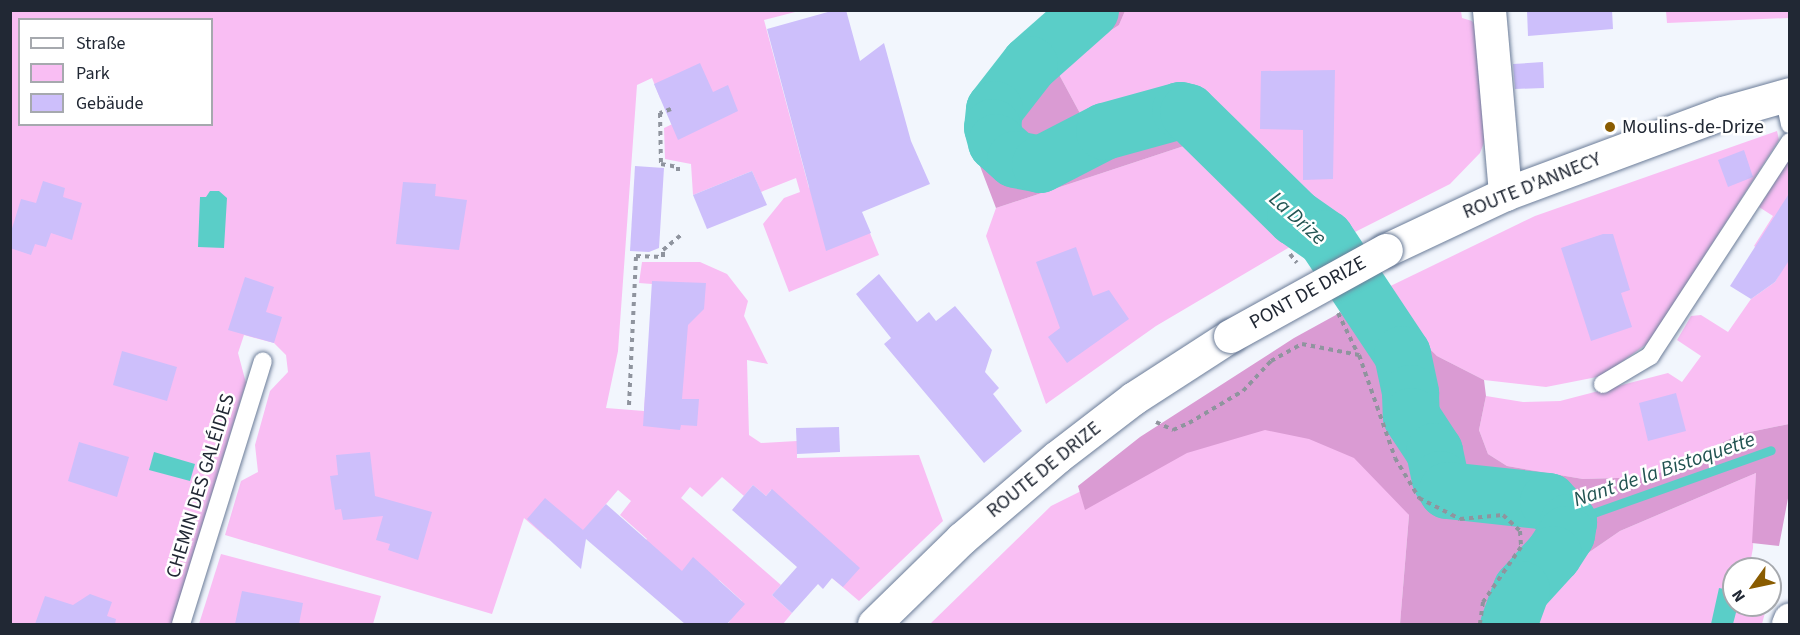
<!DOCTYPE html>
<meta charset="utf-8">
<style>
body{margin:0}
#map{position:relative;width:1800px;height:635px;overflow:hidden;background:#f2f6fd;font-family:"Source Sans 3",sans-serif}
div>[style]{position:absolute}
[style*='--x']{left:calc(var(--x)*1px);top:calc(var(--y)*1px);width:calc(var(--w)*1px);rotate:calc(var(--a)*1deg)}
.green>*{inset:0;background:#f9bef3}
.forest>*{inset:0;background:#da9bd3}
.water>*{inset:0;background:#5acec8}
.stream>*{height:9px;margin:-4.5px;padding:0 4.5px;transform-origin:4.5px;border-radius:4.5px;background:#5acec8}
.river>*{height:57px;margin:-28.5px;padding:0 28.5px;transform-origin:28.5px;border-radius:28.5px;background:#5acec8}
.building>*{inset:0;background:#cdbffb}
.path>*{height:4px;margin-top:-2px;transform-origin:0;background:repeating-linear-gradient(90deg,#8f949e 0 4.5px,transparent 0 9px)}
.roads{filter:drop-shadow(0 0 2px #6b7c98) drop-shadow(0 0 2px #6b7c98)}
.lane>*{height:18px;margin:-9px;padding:0 9px;transform-origin:9px;border-radius:9px;background:#fff}
.street>*{height:33px;margin:-16.5px;padding:0 16.5px;transform-origin:16.5px;border-radius:16.5px;background:#fff}
.secondary>*{height:33px;margin:-16.5px;padding:0 16.5px;transform-origin:16.5px;border-radius:16.5px;background:#fff}
.bridges{filter:drop-shadow(0 0 2px #6b7c98) drop-shadow(0 0 2px #6b7c98)}
.secondary-bridge>*{height:33px;margin:-16.5px;padding:0 16.5px;transform-origin:16.5px;border-radius:16.5px;background:#fff}
.dots>*{width:16px;height:16px;translate:-50% -50%;box-sizing:border-box;border:3px solid #fff;border-radius:50%}
span{translate:-50% -50%;white-space:nowrap;text-align:center;line-height:1.15;-webkit-text-stroke:5px #fff;paint-order:stroke}
.poi-label{font-size:20px;color:#212834}
.left{translate:0 -50%;text-align:left}
.street-label{font-size:20px;color:#212834}
.water-label{font-size:21px;color:#225452;font-style:italic}
.frame{position:absolute;inset:0;border:12px solid #212834;pointer-events:none}
.legend{position:absolute;left:18px;top:18px;width:195px;height:108px;box-sizing:border-box;background:#fff;border:2px solid #a6a9ae;margin:0;padding:8px 10px;list-style:none;font-size:18px;color:#212834}
.legend li{display:flex;align-items:center;gap:12px;height:30px}
.legend b{width:30px;border:2px solid #a6a9ae}
.north{position:absolute;left:1722px;top:557px;width:60px;height:60px;box-sizing:border-box;background:#fff;border:2px solid #a6a9ae;border-radius:50%;rotate:237deg;font-size:16px;font-weight:700;line-height:24px;text-align:center;color:#212834}
.north::after{content:'';display:block;margin:auto;width:21px;height:27px;background:#8a5c01;clip-path:polygon(50% 0,100% 100%,50% 72%,0 100%)}
</style>
<div id="map">
<div class="green">
<div style="clip-path:polygon(evenodd,10px 11px,799px 11px,764px 20px,809px 188px,846px 175px,879px 255px,789px 292px,763px 224px,784px 198px,800px 192px,796px 178px,761px 192px,752px 171px,693px 195px,691px 164px,665px 159px,664px 128px,683px 119px,660px 98px,652px 78px,637px 85px,618px 351px,606px 408px,644px 411px,645px 396px,680px 398px,685px 355px,652px 284px,639px 283px,642px 262px,700px 262px,727px 274px,748px 301px,744px 316px,768px 364px,747px 360px,749px 435px,761px 443px,797px 441px,797px 458px,919px 455px,943px 521px,859px 601px,832px 578px,771px 490px,766px 496px,753px 485px,744px 496px,722px 477px,702px 497px,690px 487px,681px 498px,781px 585px,772px 595px,792px 613px,783px 624px,728px 624px,742px 601px,719px 580px,689px 585px,642px 544px,647px 539px,620px 515px,631px 501px,618px 490px,583px 531px,567px 517px,548px 539px,524px 518px,492px 614px,225px 535px,241px 481px,258px 472px,255px 445px,270px 391px,288px 372px,286px 355px,274px 343px,244px 335px,238px 353px,246px 383px,172px 624px,11px 624px,10px 11px,20px 20px,212px 20px,212px 124px,20px 124px,20px 20px)"></div>
<div style="clip-path:polygon(1125px 11px,1461px 11px,1462px 18px,1472px 21px,1479px 31px,1485px 140px,1480px 153px,1450px 184px,1355px 232px,1307px 210px,1198px 98px,1174px 93px,1082px 117px,1055px 67px,1119px 25px)"></div>
<div style="clip-path:polygon(1666px 11px,1789px 11px,1789px 18px,1667px 23px)"></div>
<div style="clip-path:polygon(1777px 131px,1779px 140px,1648px 343px,1602px 376px,1546px 387px,1484px 380px,1437px 356px,1374px 294px,1535px 216px)"></div>
<div style="clip-path:polygon(1193px 143px,1300px 241px,1156px 326px,1046px 404px,986px 236px,996px 208px)"></div>
<div style="clip-path:polygon(1789px 160px,1789px 424px,1740px 434px,1651px 477px,1583px 479px,1507px 466px,1488px 454px,1479px 430px,1486px 396px,1523px 402px,1560px 401px,1668px 373px,1682px 382px,1701px 356px,1677px 340px,1691px 316px,1701px 315px,1728px 332px,1751px 299px,1775px 282px,1785px 265px,1754px 246px,1773px 216px,1759px 207px)"></div>
<div style="clip-path:polygon(1311px 361px,1409px 515px,1400px 624px,930px 624px,1051px 506px,1196px 434px)"></div>
<div style="clip-path:polygon(1756px 473px,1753px 548px,1749px 569px,1734px 569px,1734px 605px,1767px 605px,1762px 624px,1536px 624px,1559px 573px,1620px 531px)"></div>
<div style="clip-path:polygon(221px 554px,381px 596px,373px 624px,199px 624px)"></div>
</div>
<div class="forest">
<div style="clip-path:polygon(1062px 10px,1125px 11px,1119px 25px,1055px 67px,1082px 117px,1174px 93px,1198px 98px,1307px 209px,1355px 232px,1331px 243px,1300px 241px,1193px 143px,996px 208px,975px 153px,969px 110px,998px 65px)"></div>
<div style="clip-path:polygon(1374px 294px,1437px 356px,1484px 380px,1486px 396px,1479px 430px,1488px 454px,1507px 466px,1583px 479px,1651px 477px,1740px 434px,1789px 424px,1789px 493px,1779px 546px,1752px 543px,1756px 473px,1620px 531px,1559px 573px,1536px 624px,1400px 624px,1409px 515px,1354px 458px,1309px 439px,1265px 430px,1187px 453px,1085px 510px,1078px 486px,1140px 437px,1294px 338px)"></div>
</div>
<div class="water">
<div style="clip-path:polygon(210px 191px,219px 191px,227px 198px,224px 248px,198px 247px,200px 197px,206px 197px)"></div>
<div style="clip-path:polygon(154px 452px,195px 464px,190px 481px,149px 470px)"></div>
<div style="clip-path:polygon(1719px 588px,1734px 591px,1734px 605px,1738px 605px,1733px 624px,1711px 624px)"></div>
</div>
<div class="stream">
<div style="--x:1568;--y:522;--w:215;--a:-19.5"></div>
</div>
<div class="river">
<div style="--x:1090;--y:10;--w:81;--a:138.5"></div>
<div style="--x:1029;--y:64;--w:57;--a:127.9"></div>
<div style="--x:994;--y:109;--w:18;--a:96"></div>
<div style="--x:992;--y:127;--w:16;--a:75"></div>
<div style="--x:996;--y:142;--w:25;--a:42"></div>
<div style="--x:1015;--y:159;--w:25;--a:11"></div>
<div style="--x:1040;--y:164;--w:72;--a:-27.3"></div>
<div style="--x:1104;--y:131;--w:79;--a:-15.4"></div>
<div style="--x:1180;--y:110;--w:8;--a:14"></div>
<div style="--x:1188;--y:112;--w:150;--a:44.5"></div>
<div style="--x:1295;--y:217;--w:37;--a:35"></div>
<div style="--x:1325;--y:238;--w:139;--a:56.4"></div>
<div style="--x:1402;--y:354;--w:40;--a:78"></div>
<div style="--x:1410;--y:393;--w:23;--a:88"></div>
<div style="--x:1411;--y:416;--w:42;--a:56.7"></div>
<div style="--x:1434;--y:451;--w:29;--a:78"></div>
<div style="--x:1440;--y:479;--w:13;--a:58"></div>
<div style="--x:1447;--y:490;--w:102;--a:6.2"></div>
<div style="--x:1548;--y:501;--w:29;--a:46"></div>
<div style="--x:1568;--y:522;--w:12;--a:99"></div>
<div style="--x:1566;--y:534;--w:24;--a:123"></div>
<div style="--x:1553;--y:554;--w:47;--a:132.4"></div>
<div style="--x:1521;--y:589;--w:37;--a:110"></div>
</div>
<div class="building">
<div style="clip-path:polygon(835px 10px,846px 10px,860px 61px,884px 43px,911px 141px,930px 184px,862px 212px,871px 233px,826px 251px,767px 29px)"></div>
<div style="clip-path:polygon(1527px 10px,1612px 10px,1613px 29px,1528px 36px)"></div>
<div style="clip-path:polygon(1543px 62px,1544px 88px,1515px 89px,1513px 64px)"></div>
<div style="clip-path:polygon(700px 63px,713px 92px,728px 85px,738px 111px,678px 140px,654px 84px)"></div>
<div style="clip-path:polygon(1335px 70px,1333px 179px,1303px 180px,1303px 130px,1260px 129px,1261px 71px)"></div>
<div style="clip-path:polygon(1744px 150px,1753px 177px,1728px 187px,1718px 160px)"></div>
<div style="clip-path:polygon(635px 166px,664px 168px,659px 248px,649px 252px,630px 251px)"></div>
<div style="clip-path:polygon(752px 171px,767px 205px,707px 229px,693px 195px)"></div>
<div style="clip-path:polygon(43px 181px,65px 188px,63px 197px,82px 203px,72px 240px,51px 233px,46px 247px,35px 244px,31px 255px,10px 248px,10px 235px,21px 199px,36px 203px)"></div>
<div style="clip-path:polygon(403px 182px,436px 184px,435px 196px,467px 200px,459px 250px,396px 244px)"></div>
<div style="clip-path:polygon(1790px 192px,1790px 259px,1775px 282px,1751px 299px,1730px 286px)"></div>
<div style="clip-path:polygon(1603px 234px,1613px 234px,1630px 290px,1621px 293px,1632px 327px,1591px 341px,1561px 248px)"></div>
<div style="clip-path:polygon(1076px 247px,1093px 296px,1109px 290px,1129px 319px,1067px 363px,1048px 337px,1060px 328px,1036px 262px)"></div>
<div style="clip-path:polygon(879px 274px,917px 322px,929px 312px,936px 321px,955px 306px,992px 350px,985px 372px,999px 388px,993px 394px,1022px 431px,984px 463px,884px 344px,891px 338px,856px 294px)"></div>
<div style="clip-path:polygon(245px 277px,274px 287px,266px 312px,282px 317px,274px 343px,228px 330px)"></div>
<div style="clip-path:polygon(652px 281px,706px 283px,704px 309px,688px 325px,682px 399px,699px 399px,697px 426px,681px 425px,680px 430px,643px 426px)"></div>
<div style="clip-path:polygon(122px 351px,177px 367px,167px 401px,113px 385px)"></div>
<div style="clip-path:polygon(1676px 393px,1686px 431px,1648px 441px,1639px 403px)"></div>
<div style="clip-path:polygon(839px 427px,840px 452px,797px 454px,796px 428px)"></div>
<div style="clip-path:polygon(79px 442px,129px 457px,117px 497px,68px 481px)"></div>
<div style="clip-path:polygon(370px 452px,375px 496px,432px 512px,418px 560px,388px 550px,390px 544px,376px 540px,383px 516px,343px 520px,341px 509px,335px 510px,330px 476px,338px 475px,336px 455px)"></div>
<div style="clip-path:polygon(753px 485px,766px 496px,772px 489px,860px 568px,843px 587px,832px 578px,823px 589px,818px 584px,792px 613px,772px 595px,797px 567px,732px 510px)"></div>
<div style="clip-path:polygon(545px 498px,583px 530px,606px 504px,682px 571px,693px 557px,745px 604px,727px 624px,685px 624px,586px 539px,581px 569px,527px 519px)"></div>
<div style="clip-path:polygon(242px 591px,303px 603px,299px 624px,235px 624px)"></div>
<div style="clip-path:polygon(90px 594px,112px 602px,107px 616px,116px 619px,115px 624px,35px 624px,45px 596px,73px 605px)"></div>
</div>
<div class="path">
<div style="--x:671;--y:109;--w:12;--a:160"></div>
<div style="--x:660;--y:113;--w:51;--a:88.9"></div>
<div style="--x:661;--y:164;--w:17;--a:10"></div>
<div style="--x:678;--y:167;--w:5;--a:90"></div>
<div style="--x:1290;--y:254;--w:11;--a:52"></div>
<div style="--x:1338;--y:313;--w:46;--a:64"></div>
<div style="--x:629;--y:405;--w:149;--a:-87.3"></div>
<div style="--x:636;--y:256;--w:27;--a:2"></div>
<div style="--x:663;--y:257;--w:7;--a:-90"></div>
<div style="--x:663;--y:250;--w:23;--a:-40"></div>
<div style="--x:1156;--y:422;--w:19;--a:25"></div>
<div style="--x:1173;--y:430;--w:17;--a:-24"></div>
<div style="--x:1189;--y:423;--w:63;--a:-30.7"></div>
<div style="--x:1243;--y:391;--w:41;--a:-47"></div>
<div style="--x:1271;--y:361;--w:35;--a:-29"></div>
<div style="--x:1302;--y:344;--w:58;--a:10.9"></div>
<div style="--x:1359;--y:355;--w:109;--a:70.7"></div>
<div style="--x:1395;--y:458;--w:47;--a:59"></div>
<div style="--x:1419;--y:498;--w:46;--a:27.1"></div>
<div style="--x:1460;--y:519;--w:43;--a:-5.3"></div>
<div style="--x:1503;--y:515;--w:23;--a:43"></div>
<div style="--x:1520;--y:531;--w:16;--a:86"></div>
<div style="--x:1521;--y:547;--w:67;--a:124.6"></div>
<div style="--x:1483;--y:602;--w:22;--a:98"></div>
</div>
<div class="roads">
<div class="lane">
<div style="--x:1784;--y:96;--w:29;--a:78"></div>
<div style="--x:1603;--y:384;--w:55;--a:-30.8"></div>
<div style="--x:1650;--y:356;--w:256;--a:-56.8"></div>
<div style="--x:181;--y:624;--w:275;--a:-72.7"></div>
</div>
<div class="street">
<div style="--x:1489;--y:10;--w:185;--a:85"></div>
</div>
<div class="secondary">
<div style="--x:1386;--y:250;--w:132;--a:-25.2"></div>
<div style="--x:1505;--y:194;--w:233;--a:-20.4"></div>
<div style="--x:1723;--y:113;--w:70;--a:-15.8"></div>
<div style="--x:874;--y:624;--w:122;--a:-44.3"></div>
<div style="--x:961;--y:539;--w:126;--a:-40.5"></div>
<div style="--x:1057;--y:457;--w:97;--a:-37.5"></div>
<div style="--x:1134;--y:398;--w:114;--a:-32.9"></div>
<div style="--x:1788;--y:624;--w:5;--a:-68"></div>
</div>
</div>
<div class="bridges">
<div class="secondary-bridge">
<div style="--x:1230;--y:336;--w:178;--a:-28.9"></div>
</div>
</div>
<div class="dots">
<div style="left:1610px;top:127px;background:#8a5c01"></div>
</div>
<div class="poi-label">
<span class="left" style="left:1622px;top:127px">Moulins-de-Drize</span>
</div>
<div class="street-label">
<span style="left:1532px;top:186px;rotate:-22deg">ROUTE D'ANNECY</span>
<span style="left:1308px;top:293px;rotate:-29deg">PONT DE DRIZE</span>
<span style="left:1044px;top:470px;rotate:-39deg">ROUTE DE DRIZE</span>
<span style="left:201px;top:486px;rotate:-73deg">CHEMIN DES GALÉIDES</span>
</div>
<div class="water-label">
<span style="left:1298px;top:218px;rotate:42deg">La Drize</span>
<span style="left:1664px;top:469px;rotate:-19deg">Nant de la Bistoquette</span>
</div>
<div class="frame"></div>
<ul class="legend">
<li><b style="height:8px;background:#fff"></b>Straße</li>
<li><b style="height:16px;background:#f9bef3"></b>Park</li>
<li><b style="height:16px;background:#cdbffb"></b>Gebäude</li>
</ul>
<div class="north">N</div>
</div>
